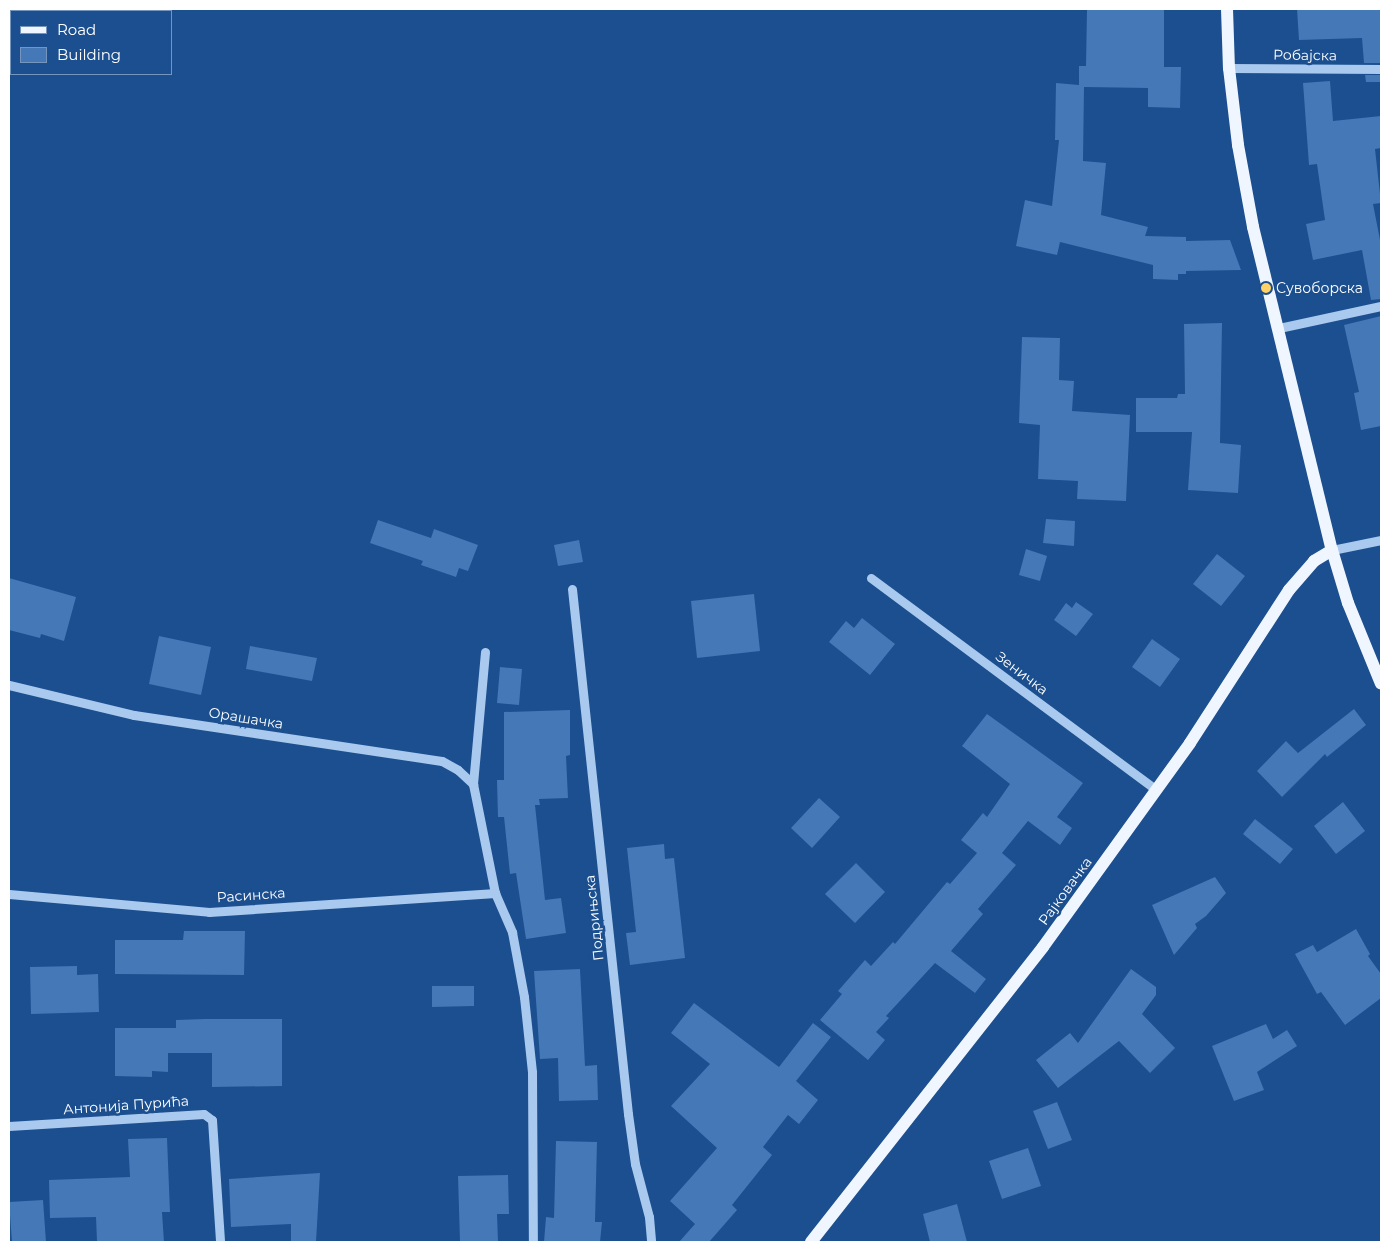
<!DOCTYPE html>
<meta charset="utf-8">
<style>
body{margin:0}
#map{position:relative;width:1390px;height:1251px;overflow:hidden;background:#1b4f8f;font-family:Montserrat,sans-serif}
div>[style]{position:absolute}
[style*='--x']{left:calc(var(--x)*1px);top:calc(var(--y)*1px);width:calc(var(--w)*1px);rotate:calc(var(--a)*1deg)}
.building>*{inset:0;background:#4478b7}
.minor>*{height:9px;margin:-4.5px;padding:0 4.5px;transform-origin:4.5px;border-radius:4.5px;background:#a9c9ee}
.major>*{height:12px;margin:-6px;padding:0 6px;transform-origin:6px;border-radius:6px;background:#f0f6ff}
.dots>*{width:14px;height:14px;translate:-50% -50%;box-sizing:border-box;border:2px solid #1b4f8f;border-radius:50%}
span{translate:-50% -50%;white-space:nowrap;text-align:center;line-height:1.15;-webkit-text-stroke:5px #1b4f8f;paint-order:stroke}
.street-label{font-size:14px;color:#fff}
.poi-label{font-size:14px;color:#fff}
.left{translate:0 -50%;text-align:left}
.frame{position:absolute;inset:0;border:10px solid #fff;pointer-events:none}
.legend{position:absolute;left:10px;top:10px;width:162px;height:65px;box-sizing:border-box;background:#1b4f8f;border:1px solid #7695bc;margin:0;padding:6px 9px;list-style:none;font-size:15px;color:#fff}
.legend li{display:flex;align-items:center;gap:10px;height:25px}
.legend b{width:25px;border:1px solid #7695bc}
</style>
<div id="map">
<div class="building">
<div style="clip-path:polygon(1087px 9px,1164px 9px,1164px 67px,1181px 67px,1180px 108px,1148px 107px,1148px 88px,1084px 87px,1083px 161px,1106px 163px,1101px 215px,1148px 227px,1145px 236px,1186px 237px,1186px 241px,1230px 240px,1241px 270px,1186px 271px,1186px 274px,1178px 274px,1178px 280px,1153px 279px,1153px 265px,1060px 242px,1057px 255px,1016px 246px,1025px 200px,1052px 206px,1059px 140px,1055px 140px,1056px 83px,1079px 85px,1079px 66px,1086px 66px)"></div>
<div style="clip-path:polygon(1297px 9px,1381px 9px,1381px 63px,1364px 63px,1362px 38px,1299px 40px)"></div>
<div style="clip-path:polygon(1365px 75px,1381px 75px,1381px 82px,1366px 82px)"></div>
<div style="clip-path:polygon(1330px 81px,1333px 121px,1381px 116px,1381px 148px,1375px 149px,1381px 203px,1373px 204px,1381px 245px,1381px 299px,1371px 300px,1362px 250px,1313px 260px,1306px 224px,1325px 220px,1317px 164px,1309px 165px,1303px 83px)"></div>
<div style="clip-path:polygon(1381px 316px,1381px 426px,1361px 430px,1354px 393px,1359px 392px,1344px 325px)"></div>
<div style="clip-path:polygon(1222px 323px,1220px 443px,1241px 445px,1238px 493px,1188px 490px,1192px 432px,1136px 432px,1136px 398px,1177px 398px,1178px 394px,1185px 394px,1184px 324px)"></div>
<div style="clip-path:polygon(1022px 337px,1060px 338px,1059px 380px,1074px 381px,1072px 411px,1130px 415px,1126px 501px,1077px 499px,1078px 481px,1038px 479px,1040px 425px,1019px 423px)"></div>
<div style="clip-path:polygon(1046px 519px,1075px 521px,1074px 546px,1043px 543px)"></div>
<div style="clip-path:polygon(378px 520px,431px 538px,434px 529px,478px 545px,468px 571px,459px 568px,456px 577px,421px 565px,423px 561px,370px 543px)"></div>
<div style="clip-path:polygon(579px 540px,583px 562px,558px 566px,554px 545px)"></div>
<div style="clip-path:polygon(1026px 549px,1047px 556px,1040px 581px,1019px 575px)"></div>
<div style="clip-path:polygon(1217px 554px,1245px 576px,1221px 606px,1193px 584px)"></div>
<div style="clip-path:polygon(9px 578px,76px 597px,64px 641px,41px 634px,40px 638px,9px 630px)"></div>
<div style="clip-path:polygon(754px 594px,760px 651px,697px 658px,691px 601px)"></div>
<div style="clip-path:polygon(1076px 602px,1093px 614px,1076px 636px,1054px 620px,1066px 603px,1072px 608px)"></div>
<div style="clip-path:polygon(862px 618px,895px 644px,870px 675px,829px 642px,846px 621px,854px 628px)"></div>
<div style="clip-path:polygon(159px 636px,211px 647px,201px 695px,149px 684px)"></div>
<div style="clip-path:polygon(1152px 639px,1180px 659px,1160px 687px,1132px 667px)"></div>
<div style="clip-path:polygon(250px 646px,317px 658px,312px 681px,246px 669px)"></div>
<div style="clip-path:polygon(500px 667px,522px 669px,519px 705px,497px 703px)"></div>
<div style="clip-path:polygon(1354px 709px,1366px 725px,1327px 757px,1325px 754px,1282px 797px,1257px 771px,1286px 741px,1298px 753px)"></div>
<div style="clip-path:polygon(570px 710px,570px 755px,566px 756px,568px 798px,539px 799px,540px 805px,535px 805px,545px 900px,561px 898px,566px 933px,526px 939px,516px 873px,510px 874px,504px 817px,498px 817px,497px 780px,504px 780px,504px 712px)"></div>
<div style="clip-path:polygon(987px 714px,1083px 783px,1057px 817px,1072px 828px,1060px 845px,1028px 821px,1002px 853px,1016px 865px,978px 909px,983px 914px,951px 951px,986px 979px,975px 993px,935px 963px,886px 1016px,889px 1018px,876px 1032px,885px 1040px,868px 1060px,820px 1020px,842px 994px,838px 991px,865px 960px,871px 966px,893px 942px,895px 944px,947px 882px,950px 884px,977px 853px,961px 840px,983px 813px,987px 817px,1010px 784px,962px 746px)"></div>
<div style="clip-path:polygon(819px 798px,840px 817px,812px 848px,791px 828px)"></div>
<div style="clip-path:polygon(1343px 802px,1365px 831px,1336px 854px,1314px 826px)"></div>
<div style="clip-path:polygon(1255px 819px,1293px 849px,1280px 864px,1243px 834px)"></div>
<div style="clip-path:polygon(664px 844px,665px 859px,674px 858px,685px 958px,630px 965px,626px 933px,636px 932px,627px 848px)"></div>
<div style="clip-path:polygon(856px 863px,885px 892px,855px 923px,825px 894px)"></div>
<div style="clip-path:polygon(1215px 877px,1226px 893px,1206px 916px,1195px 924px,1197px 928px,1174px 955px,1152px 905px)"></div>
<div style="clip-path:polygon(1356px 929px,1370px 954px,1368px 956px,1381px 974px,1381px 998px,1345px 1025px,1321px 992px,1317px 994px,1295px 954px,1313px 945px,1317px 952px)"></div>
<div style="clip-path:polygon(184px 931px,245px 931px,244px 975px,115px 974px,115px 940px,183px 940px)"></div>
<div style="clip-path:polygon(77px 966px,77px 975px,98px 974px,99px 1012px,31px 1014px,30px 967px)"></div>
<div style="clip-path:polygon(580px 969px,585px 1066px,597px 1065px,598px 1100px,559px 1101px,558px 1058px,540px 1059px,534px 971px)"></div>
<div style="clip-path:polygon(1131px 969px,1156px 987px,1156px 995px,1142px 1014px,1175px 1048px,1150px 1073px,1119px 1041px,1058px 1088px,1036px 1060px,1070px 1033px,1078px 1043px)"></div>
<div style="clip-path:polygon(432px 986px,474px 986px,474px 1006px,432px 1007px)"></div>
<div style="clip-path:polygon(694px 1003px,779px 1067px,813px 1023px,831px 1037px,796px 1081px,818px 1100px,799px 1124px,788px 1115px,763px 1147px,772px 1155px,732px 1205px,737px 1210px,709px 1242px,679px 1242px,695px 1224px,670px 1201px,717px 1148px,671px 1106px,710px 1064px,671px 1033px)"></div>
<div style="clip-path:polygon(205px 1019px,282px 1019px,282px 1086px,212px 1087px,212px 1053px,168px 1053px,168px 1072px,152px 1071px,152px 1077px,115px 1076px,115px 1028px,176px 1028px,176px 1020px)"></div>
<div style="clip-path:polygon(1266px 1024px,1273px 1039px,1287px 1030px,1297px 1046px,1257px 1072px,1264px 1090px,1234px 1101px,1212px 1046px)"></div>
<div style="clip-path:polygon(1057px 1102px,1072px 1140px,1048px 1149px,1033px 1111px)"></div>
<div style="clip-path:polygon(167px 1138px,170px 1212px,162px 1212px,164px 1242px,97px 1242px,96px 1217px,50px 1218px,49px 1180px,130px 1177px,128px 1139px)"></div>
<div style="clip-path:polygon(556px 1141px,597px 1142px,595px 1222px,602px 1222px,600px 1242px,544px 1242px,546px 1217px,554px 1218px)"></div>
<div style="clip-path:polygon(1028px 1148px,1041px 1186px,1002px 1199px,989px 1161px)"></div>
<div style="clip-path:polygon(320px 1173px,316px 1242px,291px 1242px,291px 1224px,231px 1227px,229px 1179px)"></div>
<div style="clip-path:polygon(508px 1175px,509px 1214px,497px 1214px,498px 1242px,460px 1242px,458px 1176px)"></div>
<div style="clip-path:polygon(43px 1200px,46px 1242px,12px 1242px,9px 1202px)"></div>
<div style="clip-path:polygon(957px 1204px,967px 1242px,930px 1242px,923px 1214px)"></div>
</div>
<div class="minor">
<div style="--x:1229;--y:68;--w:152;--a:0.4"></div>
<div style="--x:1279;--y:328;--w:104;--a:-12.2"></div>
<div style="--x:1332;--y:550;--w:50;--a:-11.5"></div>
<div style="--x:871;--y:578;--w:355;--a:36.6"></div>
<div style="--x:572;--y:589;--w:528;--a:83.91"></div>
<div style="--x:628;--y:1114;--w:50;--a:82"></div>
<div style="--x:635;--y:1164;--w:55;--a:75.2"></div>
<div style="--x:649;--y:1217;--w:25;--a:85"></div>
<div style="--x:485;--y:652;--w:133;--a:95.2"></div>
<div style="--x:473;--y:784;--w:111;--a:78.6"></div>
<div style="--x:495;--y:893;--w:43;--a:66.4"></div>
<div style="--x:512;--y:932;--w:66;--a:79.5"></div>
<div style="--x:524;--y:997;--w:75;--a:83.9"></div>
<div style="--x:532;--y:1072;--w:170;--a:89.7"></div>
<div style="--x:9;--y:685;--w:129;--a:13.5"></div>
<div style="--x:134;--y:715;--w:311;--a:8.5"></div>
<div style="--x:442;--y:761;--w:18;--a:29"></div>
<div style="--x:458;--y:770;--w:21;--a:43"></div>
<div style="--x:9;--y:894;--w:201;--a:5.1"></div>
<div style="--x:209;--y:912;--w:287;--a:-3.8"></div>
<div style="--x:9;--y:1126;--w:195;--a:-3.5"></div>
<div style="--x:204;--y:1114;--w:10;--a:37"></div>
<div style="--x:212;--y:1120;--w:122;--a:86.2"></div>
</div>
<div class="major">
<div style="--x:1227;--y:9;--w:59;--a:88.1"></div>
<div style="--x:1229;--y:68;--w:78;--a:83.3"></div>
<div style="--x:1238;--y:145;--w:83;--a:79.6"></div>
<div style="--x:1253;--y:227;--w:333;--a:76.3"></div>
<div style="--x:1332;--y:550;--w:55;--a:73.2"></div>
<div style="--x:1348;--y:603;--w:87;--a:67.8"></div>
<div style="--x:811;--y:1242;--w:375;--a:-51.8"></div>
<div style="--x:1043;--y:947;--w:251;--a:-54.2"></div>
<div style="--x:1190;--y:743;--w:182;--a:-57.1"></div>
<div style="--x:1289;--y:590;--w:38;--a:-49"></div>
<div style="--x:1314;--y:561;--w:21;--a:-31"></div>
</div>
<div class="dots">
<div style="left:1266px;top:288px;background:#ffd166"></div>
</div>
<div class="street-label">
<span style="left:1305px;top:55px;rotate:1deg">Робајска</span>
<span style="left:1022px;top:673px;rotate:37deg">Зеничка</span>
<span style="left:246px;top:718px;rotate:9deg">Орашачка</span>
<span style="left:1065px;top:891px;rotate:-54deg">Рајковачка</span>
<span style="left:251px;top:895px;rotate:-4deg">Расинска</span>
<span style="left:594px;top:918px;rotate:-96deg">Подрињска</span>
<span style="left:126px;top:1105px;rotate:-4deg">Антонија Пурића</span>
</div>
<div class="poi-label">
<span class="left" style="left:1276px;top:288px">Сувоборска</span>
</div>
<div class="frame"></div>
<ul class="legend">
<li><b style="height:6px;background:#f0f6ff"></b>Road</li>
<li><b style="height:14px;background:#4478b7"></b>Building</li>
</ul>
</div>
